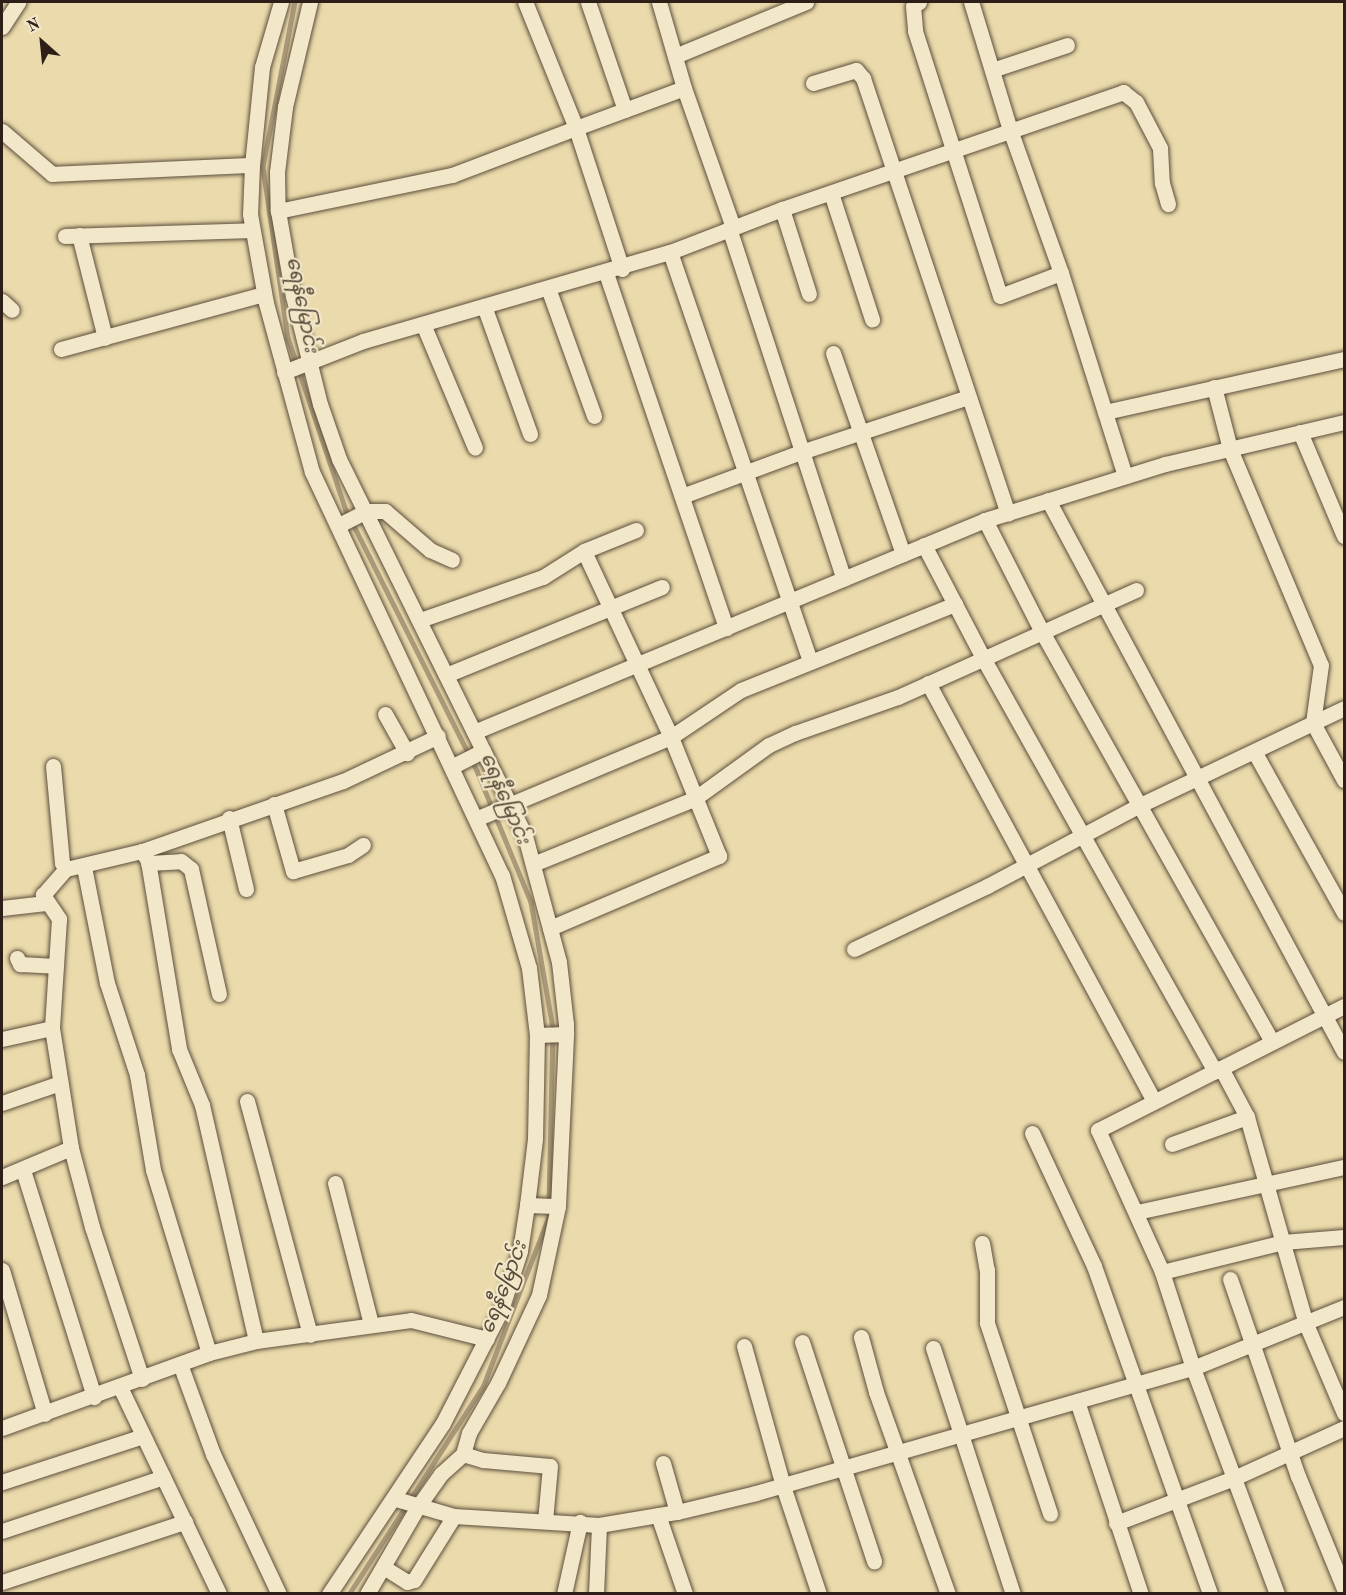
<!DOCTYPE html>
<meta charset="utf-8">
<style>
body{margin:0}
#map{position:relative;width:1346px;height:1595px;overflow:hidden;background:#ebdaab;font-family:"Old Standard TT","Noto Sans Myanmar",serif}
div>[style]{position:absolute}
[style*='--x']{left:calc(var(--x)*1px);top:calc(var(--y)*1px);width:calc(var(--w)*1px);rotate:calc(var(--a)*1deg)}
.stream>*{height:4.5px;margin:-2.25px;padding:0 2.25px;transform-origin:2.25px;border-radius:2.25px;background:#aa9a79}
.roads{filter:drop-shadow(0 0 2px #5c4e3c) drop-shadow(0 0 2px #5c4e3c)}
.minor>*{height:15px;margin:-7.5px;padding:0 7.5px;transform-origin:7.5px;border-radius:7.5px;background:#f2e7c8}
span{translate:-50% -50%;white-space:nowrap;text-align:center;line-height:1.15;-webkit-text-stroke:4.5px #f2e7c8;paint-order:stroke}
.water-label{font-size:20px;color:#594a39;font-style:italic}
.frame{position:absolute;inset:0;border:3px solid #2d1f17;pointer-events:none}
.north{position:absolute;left:12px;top:12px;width:60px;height:60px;-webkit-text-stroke:4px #f2e7c8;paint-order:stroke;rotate:333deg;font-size:16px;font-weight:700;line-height:24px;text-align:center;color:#2d1f17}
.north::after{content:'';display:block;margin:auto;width:21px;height:27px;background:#2d1f17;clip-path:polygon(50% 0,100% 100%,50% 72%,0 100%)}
</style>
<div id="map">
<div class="stream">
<div style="--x:295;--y:2;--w:168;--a:101"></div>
<div style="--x:263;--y:167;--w:173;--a:81.7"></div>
<div style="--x:288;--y:338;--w:182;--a:71.4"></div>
<div style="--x:346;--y:510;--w:292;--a:63.3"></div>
<div style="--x:477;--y:771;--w:142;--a:67.6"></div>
<div style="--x:531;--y:902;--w:128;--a:80.1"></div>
<div style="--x:553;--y:1028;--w:174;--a:91.3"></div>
<div style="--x:349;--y:1594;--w:247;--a:-57.2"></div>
<div style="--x:483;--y:1386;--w:182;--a:-68.8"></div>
</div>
<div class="roads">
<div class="minor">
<div style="--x:281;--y:2;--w:68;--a:106.3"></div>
<div style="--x:262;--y:67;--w:99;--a:95.8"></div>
<div style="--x:252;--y:165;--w:49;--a:92.3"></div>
<div style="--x:250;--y:214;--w:90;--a:79.8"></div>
<div style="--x:266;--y:303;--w:175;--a:74.8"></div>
<div style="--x:312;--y:472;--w:446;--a:64.8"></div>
<div style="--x:502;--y:875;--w:97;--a:73.8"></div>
<div style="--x:529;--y:968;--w:67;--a:83.2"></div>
<div style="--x:537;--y:1035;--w:104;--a:91.1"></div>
<div style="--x:535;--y:1139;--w:66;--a:96.9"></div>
<div style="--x:527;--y:1205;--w:47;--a:98.7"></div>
<div style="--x:520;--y:1251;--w:62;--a:107.9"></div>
<div style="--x:501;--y:1310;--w:127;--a:117.2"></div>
<div style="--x:443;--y:1423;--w:206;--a:123.7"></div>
<div style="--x:310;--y:2;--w:108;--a:103.4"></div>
<div style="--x:285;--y:107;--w:65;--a:97"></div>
<div style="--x:277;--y:172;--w:39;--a:89"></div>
<div style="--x:278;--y:211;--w:86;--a:80"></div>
<div style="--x:293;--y:296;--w:111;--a:76"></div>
<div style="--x:320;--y:404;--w:58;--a:70.9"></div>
<div style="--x:339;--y:459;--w:420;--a:63.7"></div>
<div style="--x:525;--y:836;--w:131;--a:74.9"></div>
<div style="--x:559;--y:962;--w:62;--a:83.6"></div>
<div style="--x:566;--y:1024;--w:10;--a:90"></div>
<div style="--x:566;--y:1034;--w:29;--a:178"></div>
<div style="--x:588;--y:2;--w:114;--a:71.1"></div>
<div style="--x:659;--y:2;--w:90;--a:73.8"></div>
<div style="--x:919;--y:2;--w:7;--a:146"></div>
<div style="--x:913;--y:6;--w:25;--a:85"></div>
<div style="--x:915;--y:31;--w:278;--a:72.2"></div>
<div style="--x:1000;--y:296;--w:65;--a:-20.7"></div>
<div style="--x:1061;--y:273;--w:152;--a:-109.6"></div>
<div style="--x:1010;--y:130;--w:134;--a:-106.9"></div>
<div style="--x:2;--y:27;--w:30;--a:-57"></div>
<div style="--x:675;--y:56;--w:142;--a:-22.4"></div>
<div style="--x:992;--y:70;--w:79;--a:-18.4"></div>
<div style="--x:813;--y:83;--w:45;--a:-16.8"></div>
<div style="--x:856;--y:70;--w:11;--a:49"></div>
<div style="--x:863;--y:78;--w:459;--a:71.6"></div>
<div style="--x:2;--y:131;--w:66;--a:40.7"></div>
<div style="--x:52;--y:174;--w:200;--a:-2.6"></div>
<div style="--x:831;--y:193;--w:133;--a:72"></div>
<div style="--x:782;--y:209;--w:89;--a:72.4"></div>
<div style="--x:278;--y:211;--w:178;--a:-11.7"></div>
<div style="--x:452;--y:175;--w:133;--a:-20.8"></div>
<div style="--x:576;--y:128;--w:136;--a:-112"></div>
<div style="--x:729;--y:228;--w:369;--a:71.9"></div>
<div style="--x:79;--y:235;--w:106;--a:75.8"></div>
<div style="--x:65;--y:236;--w:187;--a:-1.8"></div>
<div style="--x:670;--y:252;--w:432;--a:71.1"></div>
<div style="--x:622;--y:269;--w:148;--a:-108.1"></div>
<div style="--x:576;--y:128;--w:115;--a:-20.3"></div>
<div style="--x:684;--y:88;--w:147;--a:70.6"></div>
<div style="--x:606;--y:273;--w:375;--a:71.3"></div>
<div style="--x:1061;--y:273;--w:213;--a:72.5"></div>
<div style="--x:548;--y:288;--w:136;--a:70.2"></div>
<div style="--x:2;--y:301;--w:13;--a:42"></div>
<div style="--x:484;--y:306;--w:136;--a:70.2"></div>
<div style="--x:423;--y:324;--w:134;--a:67.2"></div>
<div style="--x:61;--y:349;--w:210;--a:-15.2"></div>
<div style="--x:833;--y:353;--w:213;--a:70.8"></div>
<div style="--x:284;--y:372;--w:85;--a:-21.4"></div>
<div style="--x:363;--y:341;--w:320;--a:-16.2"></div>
<div style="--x:670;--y:252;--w:120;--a:-21"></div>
<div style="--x:782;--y:209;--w:361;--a:-18.9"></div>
<div style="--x:1123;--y:92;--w:16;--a:38"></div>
<div style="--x:1136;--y:102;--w:52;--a:62.4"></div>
<div style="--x:1160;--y:148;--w:35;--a:87"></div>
<div style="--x:1162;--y:183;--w:22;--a:74"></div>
<div style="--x:1214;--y:387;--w:64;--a:75.5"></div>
<div style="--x:1230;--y:449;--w:234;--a:67.2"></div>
<div style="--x:1321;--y:665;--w:59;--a:97.9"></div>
<div style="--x:1313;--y:723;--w:65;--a:61.5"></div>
<div style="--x:1105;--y:412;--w:245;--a:-12.5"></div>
<div style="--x:1300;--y:432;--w:113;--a:67.1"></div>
<div style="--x:682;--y:496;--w:127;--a:-20.3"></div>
<div style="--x:801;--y:452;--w:176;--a:-18.2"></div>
<div style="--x:1048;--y:500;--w:626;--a:61.8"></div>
<div style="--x:985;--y:520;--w:123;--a:63"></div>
<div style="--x:1041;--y:630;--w:472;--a:60.7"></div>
<div style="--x:339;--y:525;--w:30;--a:-27"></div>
<div style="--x:366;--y:511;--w:19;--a:0"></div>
<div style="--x:385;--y:511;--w:60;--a:40.9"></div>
<div style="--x:430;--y:550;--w:24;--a:24"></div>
<div style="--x:924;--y:545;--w:127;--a:62.4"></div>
<div style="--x:983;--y:658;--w:474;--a:60.7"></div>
<div style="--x:420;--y:620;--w:130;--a:-19.3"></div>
<div style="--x:543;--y:577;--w:49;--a:-32.4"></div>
<div style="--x:584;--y:551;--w:56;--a:-22"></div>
<div style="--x:446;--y:675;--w:233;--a:-22.2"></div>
<div style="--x:928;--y:683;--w:475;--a:61.6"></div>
<div style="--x:385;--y:714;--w:45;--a:60.6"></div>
<div style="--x:474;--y:732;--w:553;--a:-22.53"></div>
<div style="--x:985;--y:520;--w:189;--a:-17.3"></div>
<div style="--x:1165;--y:464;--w:184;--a:-13.2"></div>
<div style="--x:1255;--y:753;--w:183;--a:60.9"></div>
<div style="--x:53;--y:766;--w:97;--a:84.7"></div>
<div style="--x:62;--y:863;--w:7;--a:56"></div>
<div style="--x:453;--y:766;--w:34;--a:-27"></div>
<div style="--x:274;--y:804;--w:70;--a:74.2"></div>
<div style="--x:293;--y:871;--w:57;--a:-16.2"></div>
<div style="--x:348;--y:855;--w:18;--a:-34"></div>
<div style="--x:229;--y:818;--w:73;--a:76.5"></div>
<div style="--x:478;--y:818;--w:209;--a:-22.8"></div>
<div style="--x:671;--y:737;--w:84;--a:-33.9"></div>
<div style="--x:741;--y:690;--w:231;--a:-21.9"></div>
<div style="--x:142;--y:851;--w:12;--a:59"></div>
<div style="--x:148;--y:861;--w:191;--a:80.6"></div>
<div style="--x:179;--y:1049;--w:61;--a:67.7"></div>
<div style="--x:202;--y:1105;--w:242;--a:77.1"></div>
<div style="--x:148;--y:863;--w:33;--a:-3"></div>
<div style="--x:181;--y:861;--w:13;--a:39"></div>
<div style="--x:191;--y:869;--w:128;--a:77.4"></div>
<div style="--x:533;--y:864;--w:174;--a:-22"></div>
<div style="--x:694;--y:799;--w:92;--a:-35.8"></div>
<div style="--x:769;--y:745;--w:29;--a:-25"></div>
<div style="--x:795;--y:733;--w:109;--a:-19.3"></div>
<div style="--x:898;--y:697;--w:261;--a:-24.2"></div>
<div style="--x:84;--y:867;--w:118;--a:78.8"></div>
<div style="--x:107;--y:983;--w:97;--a:71.9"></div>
<div style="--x:137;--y:1075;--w:96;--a:80.4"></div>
<div style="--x:153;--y:1170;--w:191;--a:73"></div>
<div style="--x:43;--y:895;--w:29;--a:56"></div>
<div style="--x:59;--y:919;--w:109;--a:93.7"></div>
<div style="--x:52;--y:1028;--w:121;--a:81"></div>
<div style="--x:71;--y:1148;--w:82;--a:75.1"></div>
<div style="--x:92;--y:1227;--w:160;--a:71.8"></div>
<div style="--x:43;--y:895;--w:35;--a:-49"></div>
<div style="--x:66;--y:869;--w:78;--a:-13.3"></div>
<div style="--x:142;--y:851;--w:213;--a:-19.2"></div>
<div style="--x:343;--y:781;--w:105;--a:-25.3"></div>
<div style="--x:2;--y:908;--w:44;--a:-6.5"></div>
<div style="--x:46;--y:903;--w:9;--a:-111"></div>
<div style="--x:550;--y:928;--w:184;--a:-23.1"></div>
<div style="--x:719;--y:856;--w:128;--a:-112"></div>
<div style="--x:671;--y:737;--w:205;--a:-115.1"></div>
<div style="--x:854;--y:949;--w:147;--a:-25.3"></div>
<div style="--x:987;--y:886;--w:171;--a:-27.9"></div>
<div style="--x:1138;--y:806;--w:228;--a:-25.4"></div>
<div style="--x:17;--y:958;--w:7;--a:63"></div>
<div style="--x:20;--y:964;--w:36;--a:3"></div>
<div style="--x:1344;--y:1006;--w:138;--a:153.2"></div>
<div style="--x:1221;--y:1068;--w:55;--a:62"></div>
<div style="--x:1247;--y:1117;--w:215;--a:74.1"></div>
<div style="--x:1306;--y:1324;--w:97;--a:66.9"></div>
<div style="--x:2;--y:1039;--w:51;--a:-12.4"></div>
<div style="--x:1221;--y:1068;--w:138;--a:153.2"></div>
<div style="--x:1098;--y:1130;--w:156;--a:65.7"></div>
<div style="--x:1162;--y:1272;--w:101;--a:72.1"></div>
<div style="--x:1193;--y:1368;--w:241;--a:69.6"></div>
<div style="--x:247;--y:1101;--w:242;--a:74.9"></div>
<div style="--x:2;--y:1103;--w:61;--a:-19"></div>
<div style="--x:1032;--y:1133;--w:147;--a:65"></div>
<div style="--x:1094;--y:1266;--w:348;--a:70.5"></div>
<div style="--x:1172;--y:1144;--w:80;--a:-19.8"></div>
<div style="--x:23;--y:1170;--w:238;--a:72.6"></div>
<div style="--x:2;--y:1177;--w:75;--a:-22.8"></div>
<div style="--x:335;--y:1183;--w:146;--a:75.7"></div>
<div style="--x:527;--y:1205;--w:28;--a:2"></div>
<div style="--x:1137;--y:1212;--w:212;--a:-12.3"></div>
<div style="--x:982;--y:1243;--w:27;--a:80"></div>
<div style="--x:987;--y:1270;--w:53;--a:90"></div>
<div style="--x:987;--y:1323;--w:201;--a:71.7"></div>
<div style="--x:2;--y:1270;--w:150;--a:73.4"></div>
<div style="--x:1162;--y:1272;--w:125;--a:-13.9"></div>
<div style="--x:1283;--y:1242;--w:61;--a:-4.7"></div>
<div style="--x:1230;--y:1279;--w:208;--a:71"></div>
<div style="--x:1298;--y:1476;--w:122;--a:67.8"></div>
<div style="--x:861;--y:1337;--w:57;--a:74.7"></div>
<div style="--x:876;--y:1392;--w:214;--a:70.4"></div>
<div style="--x:802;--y:1342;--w:231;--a:71.8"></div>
<div style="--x:744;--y:1346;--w:145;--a:74.4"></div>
<div style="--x:783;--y:1486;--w:114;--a:71.6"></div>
<div style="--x:933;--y:1348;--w:259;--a:72"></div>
<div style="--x:180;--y:1364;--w:96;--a:69.9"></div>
<div style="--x:213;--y:1454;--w:155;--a:64.8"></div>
<div style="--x:120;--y:1387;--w:229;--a:64.4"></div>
<div style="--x:1077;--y:1401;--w:203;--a:71.7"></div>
<div style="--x:2;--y:1428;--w:220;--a:-19.9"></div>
<div style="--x:209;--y:1353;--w:49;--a:-14.3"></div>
<div style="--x:256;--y:1341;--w:156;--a:-7.7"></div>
<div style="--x:411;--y:1320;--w:78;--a:14"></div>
<div style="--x:463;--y:1454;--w:21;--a:17"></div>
<div style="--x:483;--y:1460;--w:67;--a:5.1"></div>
<div style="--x:550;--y:1466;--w:55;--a:95.2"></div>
<div style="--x:663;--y:1463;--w:51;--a:74.1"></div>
<div style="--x:2;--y:1482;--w:148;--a:-18.1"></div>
<div style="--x:396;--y:1499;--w:60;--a:16.3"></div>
<div style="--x:454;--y:1516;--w:145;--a:3.6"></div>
<div style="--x:599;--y:1525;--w:79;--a:-9.5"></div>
<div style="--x:677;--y:1512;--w:81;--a:-13.5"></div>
<div style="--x:756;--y:1493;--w:455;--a:-16"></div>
<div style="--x:1193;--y:1368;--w:163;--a:-22"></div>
<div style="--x:658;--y:1515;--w:83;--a:71.1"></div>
<div style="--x:1116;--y:1523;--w:126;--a:-20.9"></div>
<div style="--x:1234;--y:1478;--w:121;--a:-24.4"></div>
<div style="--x:2;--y:1531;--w:170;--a:-18.5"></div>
<div style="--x:385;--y:1568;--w:26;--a:32"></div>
<div style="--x:407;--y:1582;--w:7;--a:-16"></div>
<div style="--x:414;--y:1580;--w:75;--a:-58"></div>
<div style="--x:2;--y:1582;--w:193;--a:-18.2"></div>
<div style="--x:367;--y:1594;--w:99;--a:-59.8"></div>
<div style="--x:417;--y:1508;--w:42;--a:-54.8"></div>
<div style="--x:441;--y:1474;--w:30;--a:-42"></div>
<div style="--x:463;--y:1454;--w:22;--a:-74"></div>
<div style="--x:469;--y:1433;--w:58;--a:-59.9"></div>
<div style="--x:498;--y:1383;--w:97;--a:-65"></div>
<div style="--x:539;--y:1295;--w:91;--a:-77.9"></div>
<div style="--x:558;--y:1206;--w:172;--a:-87.3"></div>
<div style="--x:564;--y:1594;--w:74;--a:-77.5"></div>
<div style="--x:596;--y:1594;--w:69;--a:-87.5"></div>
</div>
</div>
<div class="water-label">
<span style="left:301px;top:305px;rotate:79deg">ရေနီမြောင်း</span>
<span style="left:504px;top:799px;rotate:67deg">ရေနီမြောင်း</span>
<span style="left:505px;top:1288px;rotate:-69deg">ရေနီမြောင်း</span>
</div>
<div class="frame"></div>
<div class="north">N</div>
</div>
